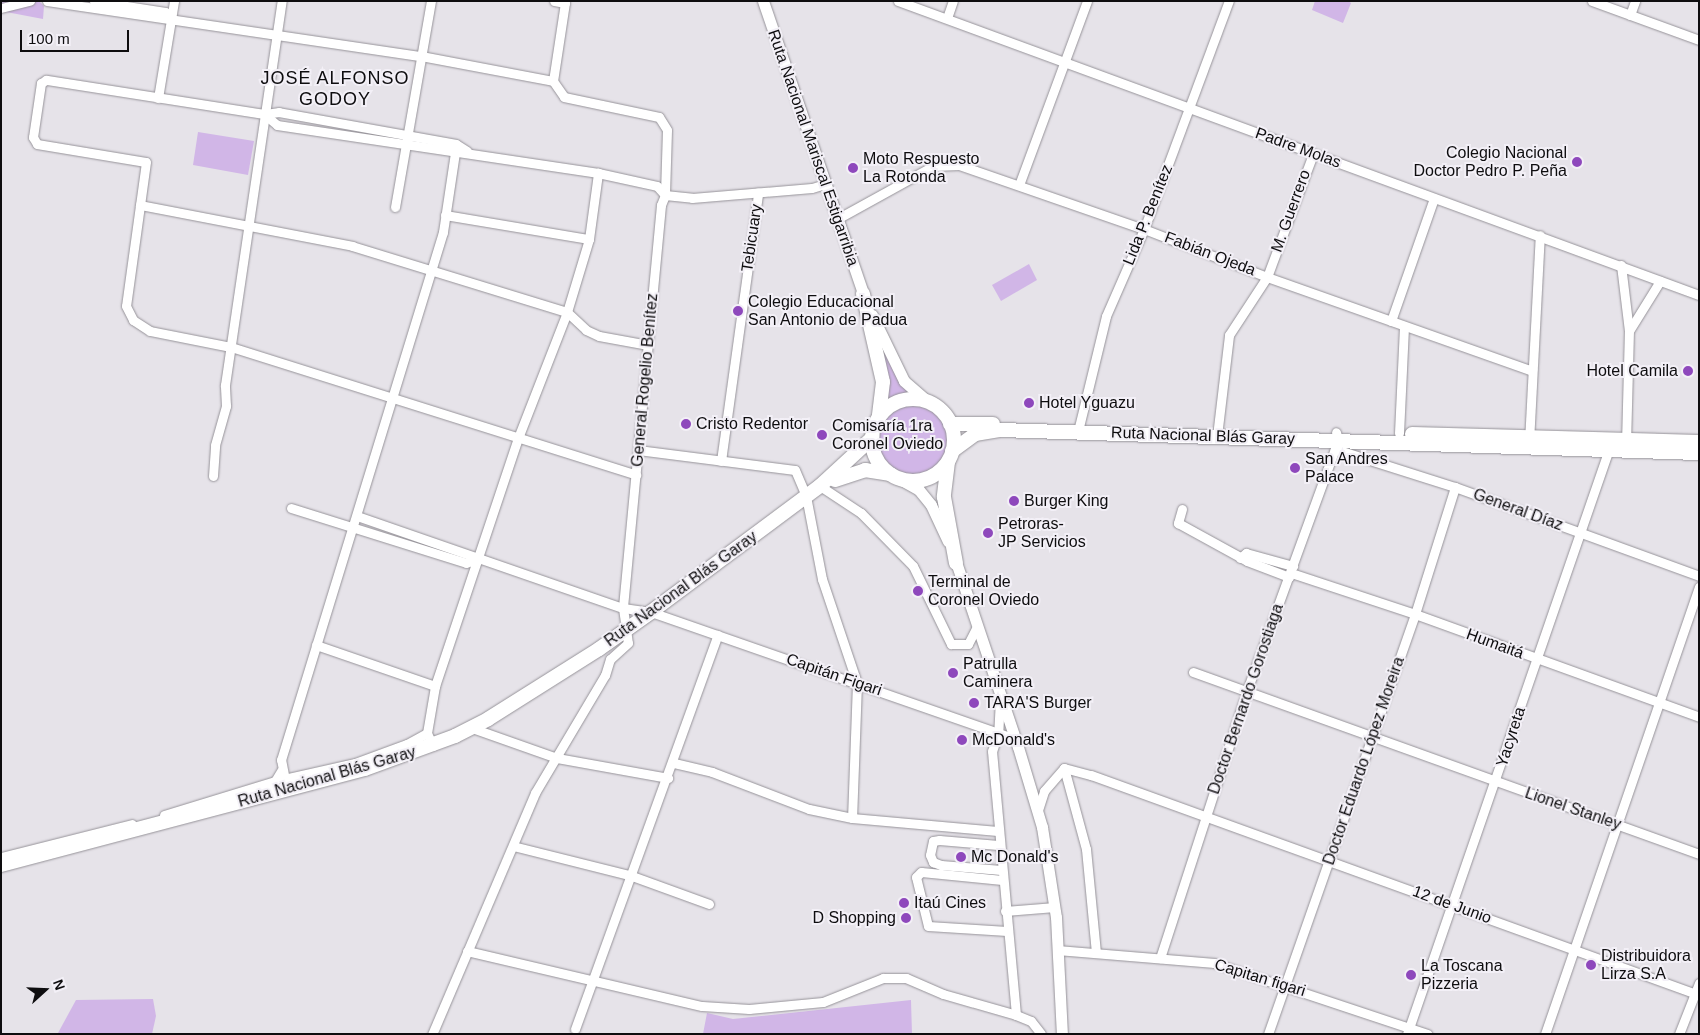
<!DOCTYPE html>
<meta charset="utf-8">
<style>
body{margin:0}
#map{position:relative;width:1700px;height:1035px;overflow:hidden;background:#e6e3e9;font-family:Arial,sans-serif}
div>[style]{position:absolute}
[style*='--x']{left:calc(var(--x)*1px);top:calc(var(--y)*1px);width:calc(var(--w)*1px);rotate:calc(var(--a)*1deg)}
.green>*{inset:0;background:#d1b6e7}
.round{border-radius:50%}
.roads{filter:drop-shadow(0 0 1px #969399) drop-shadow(0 0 1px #969399)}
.minor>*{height:9px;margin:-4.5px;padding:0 4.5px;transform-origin:4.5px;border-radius:4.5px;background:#fff}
.major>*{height:11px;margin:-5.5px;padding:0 5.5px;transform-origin:5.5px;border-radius:5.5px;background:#fff}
.highway>*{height:14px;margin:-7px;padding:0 7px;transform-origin:7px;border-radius:7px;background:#fff}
.highway>.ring{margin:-7px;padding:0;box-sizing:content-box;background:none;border:14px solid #fff;border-radius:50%}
.dots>*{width:14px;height:14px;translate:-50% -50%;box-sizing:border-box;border:2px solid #f3f0f7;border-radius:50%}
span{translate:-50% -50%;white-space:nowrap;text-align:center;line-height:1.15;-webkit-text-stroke:4px #f3f0f7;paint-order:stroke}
.street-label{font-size:16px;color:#0e0d0f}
.poi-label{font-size:16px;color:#0e0d0f}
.right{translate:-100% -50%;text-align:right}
.left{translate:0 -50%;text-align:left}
.neighbourhood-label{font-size:18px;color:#0e0d0f;letter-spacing:1px}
.frame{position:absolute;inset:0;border:2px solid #0e0d0f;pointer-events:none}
.north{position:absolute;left:20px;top:965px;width:50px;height:50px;-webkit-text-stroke:4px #f3f0f7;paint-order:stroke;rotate:70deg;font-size:14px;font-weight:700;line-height:20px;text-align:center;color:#0e0d0f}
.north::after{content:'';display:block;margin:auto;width:18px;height:22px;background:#0e0d0f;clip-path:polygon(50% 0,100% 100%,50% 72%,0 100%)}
.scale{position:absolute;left:20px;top:30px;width:109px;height:22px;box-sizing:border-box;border:2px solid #0e0d0f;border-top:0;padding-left:6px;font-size:15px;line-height:18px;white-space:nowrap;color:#0e0d0f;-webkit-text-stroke:4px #f3f0f7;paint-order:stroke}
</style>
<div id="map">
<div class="green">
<div style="clip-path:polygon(1px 1px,39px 1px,44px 6px,43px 19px,1px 11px)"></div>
<div style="clip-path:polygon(1315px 1px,1348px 1px,1351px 3px,1343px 23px,1312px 10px)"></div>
<div style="clip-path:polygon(198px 132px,254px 141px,248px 175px,193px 165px)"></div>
<div style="clip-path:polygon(1029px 264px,1037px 280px,1001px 301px,992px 285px)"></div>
<div style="clip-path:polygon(877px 337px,913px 396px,902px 396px,889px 403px)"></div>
<div class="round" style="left:878px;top:406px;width:70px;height:70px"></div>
<div style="clip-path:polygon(153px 999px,156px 1016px,152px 1034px,58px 1033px,76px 1000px)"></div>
<div style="clip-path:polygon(911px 1000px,912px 1034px,703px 1034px,707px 1013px,733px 1019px)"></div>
</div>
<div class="roads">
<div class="minor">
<div style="--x:47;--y:1;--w:378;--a:8.4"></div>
<div style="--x:421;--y:56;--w:134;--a:10.7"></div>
<div style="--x:553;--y:81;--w:19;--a:55"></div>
<div style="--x:564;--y:97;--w:97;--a:11.9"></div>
<div style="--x:659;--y:117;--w:15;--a:58"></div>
<div style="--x:667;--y:130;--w:65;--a:91.8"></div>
<div style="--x:665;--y:195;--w:11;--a:112"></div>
<div style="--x:661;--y:205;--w:405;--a:95.4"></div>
<div style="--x:623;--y:608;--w:35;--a:82"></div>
<div style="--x:628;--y:643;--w:24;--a:138"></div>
<div style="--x:610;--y:659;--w:17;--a:107"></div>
<div style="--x:605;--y:675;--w:137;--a:120.7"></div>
<div style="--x:535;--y:793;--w:262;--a:113.1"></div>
<div style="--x:94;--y:1;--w:72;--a:8.8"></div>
<div style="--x:165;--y:12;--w:8;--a:45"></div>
<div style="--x:898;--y:1;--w:853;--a:20.16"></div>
<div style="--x:1592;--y:1;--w:114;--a:20"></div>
<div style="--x:1;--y:8;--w:30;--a:-14"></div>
<div style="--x:1630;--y:15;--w:15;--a:-70"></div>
<div style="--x:947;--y:18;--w:18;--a:-71"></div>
<div style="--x:553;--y:81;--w:79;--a:-81.3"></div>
<div style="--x:565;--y:3;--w:11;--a:-170"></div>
<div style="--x:158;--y:98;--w:98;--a:-80.6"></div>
<div style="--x:264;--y:114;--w:17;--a:40"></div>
<div style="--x:277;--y:125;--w:325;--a:8.5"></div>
<div style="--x:598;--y:173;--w:60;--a:12.4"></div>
<div style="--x:657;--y:186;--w:12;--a:48"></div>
<div style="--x:665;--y:195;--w:27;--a:6"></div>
<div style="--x:692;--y:198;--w:120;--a:-4.8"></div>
<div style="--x:812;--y:188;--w:14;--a:-17"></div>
<div style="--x:467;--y:151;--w:13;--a:-148"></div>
<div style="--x:456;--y:144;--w:180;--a:-169.8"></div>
<div style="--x:279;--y:112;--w:15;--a:172"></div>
<div style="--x:264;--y:114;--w:221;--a:-171.1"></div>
<div style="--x:46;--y:80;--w:6;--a:149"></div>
<div style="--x:41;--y:83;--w:55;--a:98.4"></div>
<div style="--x:33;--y:137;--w:8;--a:60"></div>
<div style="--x:37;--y:144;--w:110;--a:9.4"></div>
<div style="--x:146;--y:162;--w:145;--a:97.9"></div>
<div style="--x:126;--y:306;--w:16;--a:63"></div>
<div style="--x:133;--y:320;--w:20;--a:33"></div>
<div style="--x:150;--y:331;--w:83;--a:11.2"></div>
<div style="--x:231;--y:347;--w:425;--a:17.5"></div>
<div style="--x:1019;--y:185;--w:196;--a:-69.7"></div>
<div style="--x:140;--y:205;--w:216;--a:10.9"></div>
<div style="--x:352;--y:246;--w:225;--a:17.1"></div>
<div style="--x:567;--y:312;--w:26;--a:43"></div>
<div style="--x:586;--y:330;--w:14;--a:25"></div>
<div style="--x:599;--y:336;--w:50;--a:10.4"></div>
<div style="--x:395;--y:207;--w:209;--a:-80.1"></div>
<div style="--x:445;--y:215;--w:146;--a:9.5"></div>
<div style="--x:837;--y:219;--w:110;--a:-28.9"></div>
<div style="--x:933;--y:166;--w:26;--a:-2"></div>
<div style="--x:959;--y:165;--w:196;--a:19.1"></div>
<div style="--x:1144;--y:229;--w:132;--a:21.3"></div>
<div style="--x:1267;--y:277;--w:281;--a:19.5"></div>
<div style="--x:1621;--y:265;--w:66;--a:83.1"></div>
<div style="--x:1391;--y:321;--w:130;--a:-70.7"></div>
<div style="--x:1078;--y:431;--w:118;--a:-76.3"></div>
<div style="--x:1106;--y:316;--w:95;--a:-66.4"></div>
<div style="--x:1144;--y:229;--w:243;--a:-69.6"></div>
<div style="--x:1399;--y:433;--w:107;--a:-87.3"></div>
<div style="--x:1217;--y:436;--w:102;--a:-83.2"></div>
<div style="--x:1229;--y:335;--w:69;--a:-56.8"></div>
<div style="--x:1267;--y:277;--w:131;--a:-69.5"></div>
<div style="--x:1529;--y:442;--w:207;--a:-87"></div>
<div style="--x:1626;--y:444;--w:113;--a:-88.5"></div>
<div style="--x:1629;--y:331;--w:59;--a:-58.2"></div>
<div style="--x:1335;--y:449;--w:126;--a:17.6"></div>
<div style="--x:1455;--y:487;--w:260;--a:20"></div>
<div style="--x:638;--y:450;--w:158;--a:7.3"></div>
<div style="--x:795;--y:470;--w:28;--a:67"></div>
<div style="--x:806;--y:496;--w:85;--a:79.1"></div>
<div style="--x:822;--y:579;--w:110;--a:71.4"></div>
<div style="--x:857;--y:683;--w:135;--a:92.1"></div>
<div style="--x:721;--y:461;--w:271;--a:-82.1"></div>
<div style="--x:213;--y:476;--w:31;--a:-86"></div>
<div style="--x:215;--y:445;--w:41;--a:-74.2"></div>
<div style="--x:226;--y:406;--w:21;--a:-93"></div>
<div style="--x:225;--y:385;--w:388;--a:-81.6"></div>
<div style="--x:820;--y:486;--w:49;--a:33.4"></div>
<div style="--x:861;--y:513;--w:74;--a:45.5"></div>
<div style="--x:913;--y:566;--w:87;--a:64"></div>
<div style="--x:951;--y:644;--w:17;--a:0"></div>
<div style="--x:968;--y:644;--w:18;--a:-63"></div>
<div style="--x:291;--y:508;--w:183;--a:17.4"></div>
<div style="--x:466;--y:563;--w:12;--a:-20"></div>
<div style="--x:1182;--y:509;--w:15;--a:106"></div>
<div style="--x:1178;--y:523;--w:79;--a:28.8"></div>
<div style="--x:1247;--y:561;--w:45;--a:20.9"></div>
<div style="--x:357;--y:516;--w:281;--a:19.1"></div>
<div style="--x:623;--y:608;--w:28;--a:8"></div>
<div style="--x:651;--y:612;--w:386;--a:19.2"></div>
<div style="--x:1240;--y:558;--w:8;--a:-40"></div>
<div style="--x:1246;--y:553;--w:49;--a:15.5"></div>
<div style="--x:1291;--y:573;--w:131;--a:18.3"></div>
<div style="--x:1415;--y:614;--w:302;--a:19.9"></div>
<div style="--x:316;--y:645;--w:126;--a:19"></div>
<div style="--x:1193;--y:672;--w:538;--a:19.78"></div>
<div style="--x:1000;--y:699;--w:34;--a:93"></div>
<div style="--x:998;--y:733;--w:19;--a:108"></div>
<div style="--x:992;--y:751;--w:265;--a:84.8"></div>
<div style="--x:472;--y:728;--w:90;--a:19.4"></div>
<div style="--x:557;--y:758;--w:113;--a:10.2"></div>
<div style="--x:433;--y:746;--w:14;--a:-115"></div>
<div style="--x:427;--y:733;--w:48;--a:-80.3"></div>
<div style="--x:435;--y:686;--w:262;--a:-71.5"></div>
<div style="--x:518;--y:438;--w:135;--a:-68.7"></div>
<div style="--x:567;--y:312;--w:76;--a:-73.2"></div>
<div style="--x:589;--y:239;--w:67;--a:-82.2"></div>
<div style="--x:674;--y:763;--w:39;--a:13"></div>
<div style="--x:712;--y:772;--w:104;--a:20.9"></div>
<div style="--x:809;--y:809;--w:44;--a:11.8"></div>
<div style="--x:852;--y:818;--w:146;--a:5.1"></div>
<div style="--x:1064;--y:768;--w:84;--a:74.8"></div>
<div style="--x:1086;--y:849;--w:104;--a:84.5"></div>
<div style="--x:284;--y:779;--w:73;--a:-12.7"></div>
<div style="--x:355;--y:763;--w:55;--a:-20.1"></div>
<div style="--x:407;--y:744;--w:23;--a:-29"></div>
<div style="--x:287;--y:790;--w:31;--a:-101"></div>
<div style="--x:281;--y:760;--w:552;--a:-72.94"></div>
<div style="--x:443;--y:232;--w:80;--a:-81.4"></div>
<div style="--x:1038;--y:810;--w:20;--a:-72"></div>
<div style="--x:1044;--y:791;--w:30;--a:-49"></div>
<div style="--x:1064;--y:768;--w:28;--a:15"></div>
<div style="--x:1091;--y:775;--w:647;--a:19.89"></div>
<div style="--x:164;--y:815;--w:116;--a:-17"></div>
<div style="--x:275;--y:781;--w:12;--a:-59"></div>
<div style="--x:998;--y:845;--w:59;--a:-175.2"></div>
<div style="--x:939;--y:840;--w:6;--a:171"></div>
<div style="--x:933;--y:841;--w:14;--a:102"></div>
<div style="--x:930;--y:855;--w:8;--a:67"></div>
<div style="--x:933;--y:862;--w:9;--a:21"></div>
<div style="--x:941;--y:865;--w:60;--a:4.8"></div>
<div style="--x:513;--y:846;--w:123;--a:14.1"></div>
<div style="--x:632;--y:876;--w:82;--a:20"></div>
<div style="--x:1;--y:857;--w:135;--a:-14.1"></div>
<div style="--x:1002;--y:880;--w:81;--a:-174.4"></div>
<div style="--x:921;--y:872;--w:7;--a:135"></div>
<div style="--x:916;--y:877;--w:50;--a:76.2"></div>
<div style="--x:928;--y:926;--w:79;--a:3.6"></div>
<div style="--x:1005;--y:911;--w:50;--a:-4.6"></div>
<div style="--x:1057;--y:950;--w:158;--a:4.7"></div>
<div style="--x:1214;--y:963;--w:225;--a:18.4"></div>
<div style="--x:467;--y:951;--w:241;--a:13.2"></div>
<div style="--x:702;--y:1006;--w:47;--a:3.7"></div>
<div style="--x:749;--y:1009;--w:74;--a:-5.4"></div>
<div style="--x:823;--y:1002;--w:65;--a:-21.8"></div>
<div style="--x:883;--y:978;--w:23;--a:0"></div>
<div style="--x:906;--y:978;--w:40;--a:23.4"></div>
<div style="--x:943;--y:994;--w:76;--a:16"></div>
<div style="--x:1016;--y:1015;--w:16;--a:22"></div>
<div style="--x:1031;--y:1021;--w:16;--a:52"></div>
<div style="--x:1160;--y:958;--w:279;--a:-72"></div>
<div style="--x:1246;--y:693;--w:269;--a:-70"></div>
<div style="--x:1338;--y:440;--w:8;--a:-104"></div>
<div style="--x:575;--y:1029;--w:419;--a:-70.1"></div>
<div style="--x:1268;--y:1034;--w:445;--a:-70.7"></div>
<div style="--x:1415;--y:614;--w:133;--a:-72.5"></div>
<div style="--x:1407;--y:1034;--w:622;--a:-70.95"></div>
<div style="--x:1545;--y:1034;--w:473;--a:-71"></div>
<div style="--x:1679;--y:1034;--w:55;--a:-68.6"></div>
</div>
<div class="major">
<div style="--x:763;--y:1;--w:317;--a:71.1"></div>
<div style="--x:872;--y:315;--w:73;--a:64.1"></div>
<div style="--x:904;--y:381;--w:32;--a:41"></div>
<div style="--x:896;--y:477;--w:26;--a:29"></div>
<div style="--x:919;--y:490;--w:19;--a:51"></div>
<div style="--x:931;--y:505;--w:40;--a:65"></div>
<div style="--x:954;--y:556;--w:201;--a:71.5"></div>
<div style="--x:1018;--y:747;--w:84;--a:73.3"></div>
<div style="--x:1042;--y:827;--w:91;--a:81.2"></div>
<div style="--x:1056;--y:917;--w:117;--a:87.1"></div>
</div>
<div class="highway">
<div style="--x:863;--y:294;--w:90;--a:77.2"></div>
<div style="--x:883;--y:382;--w:35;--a:97"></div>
<div class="ring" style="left:872px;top:399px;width:68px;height:68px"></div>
<div style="--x:950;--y:424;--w:43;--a:0"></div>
<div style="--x:1412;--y:434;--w:287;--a:1.6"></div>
<div style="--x:952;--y:451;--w:29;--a:-36"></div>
<div style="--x:975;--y:434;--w:26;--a:-9"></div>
<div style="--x:1001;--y:430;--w:698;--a:1.89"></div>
<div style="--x:948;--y:462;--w:35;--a:97"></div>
<div style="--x:944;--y:497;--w:67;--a:79.7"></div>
<div style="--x:835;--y:480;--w:32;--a:-18"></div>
<div style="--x:865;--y:470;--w:26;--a:9"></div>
<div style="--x:1;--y:865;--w:376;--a:-14.8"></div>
<div style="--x:365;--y:769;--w:96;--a:-20.1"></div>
<div style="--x:455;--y:736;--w:37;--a:-27"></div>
<div style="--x:488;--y:719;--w:131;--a:-32.2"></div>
<div style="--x:599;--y:649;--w:64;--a:-35.4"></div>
<div style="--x:651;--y:612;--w:211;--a:-36.7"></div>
<div style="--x:820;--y:486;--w:71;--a:-42.7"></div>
</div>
</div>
<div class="dots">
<div style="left:1577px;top:162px;background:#8e48bc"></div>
<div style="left:853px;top:168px;background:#8e48bc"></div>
<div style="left:738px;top:311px;background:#8e48bc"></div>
<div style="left:1688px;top:371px;background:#8e48bc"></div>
<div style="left:1029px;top:403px;background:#8e48bc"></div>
<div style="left:686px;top:424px;background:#8e48bc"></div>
<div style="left:822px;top:435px;background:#8e48bc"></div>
<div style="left:1295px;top:468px;background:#8e48bc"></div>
<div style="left:1014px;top:501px;background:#8e48bc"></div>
<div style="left:988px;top:533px;background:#8e48bc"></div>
<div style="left:918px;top:591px;background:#8e48bc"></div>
<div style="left:953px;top:673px;background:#8e48bc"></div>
<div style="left:974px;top:703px;background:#8e48bc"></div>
<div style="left:962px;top:740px;background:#8e48bc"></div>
<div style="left:961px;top:857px;background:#8e48bc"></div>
<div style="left:904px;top:903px;background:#8e48bc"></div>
<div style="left:906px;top:918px;background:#8e48bc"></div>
<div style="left:1591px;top:965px;background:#8e48bc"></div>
<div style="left:1411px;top:975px;background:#8e48bc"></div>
</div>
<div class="street-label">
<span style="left:813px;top:148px;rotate:71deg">Ruta Nacional Mariscal Estigarribia</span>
<span style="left:1298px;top:148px;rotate:20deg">Padre Molas</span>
<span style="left:1291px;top:211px;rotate:-70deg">M. Guerrero</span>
<span style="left:1148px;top:215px;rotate:-68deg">Lida P. Benítez</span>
<span style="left:752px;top:238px;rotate:-82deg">Tebicuary</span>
<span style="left:1210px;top:254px;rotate:21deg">Fabián Ojeda</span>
<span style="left:645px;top:380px;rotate:-85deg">General Rogelio Benítez</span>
<span style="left:1203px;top:436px;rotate:2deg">Ruta Nacional Blás Garay</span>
<span style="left:1518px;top:510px;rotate:20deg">General Díaz</span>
<span style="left:681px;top:589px;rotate:-36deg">Ruta Nacional Blás Garay</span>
<span style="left:1495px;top:644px;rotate:20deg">Humaitá</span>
<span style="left:834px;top:675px;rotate:19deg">Capitán Figari</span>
<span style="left:1246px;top:699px;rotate:-71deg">Doctor Bernardo Gorostiaga</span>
<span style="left:1511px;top:737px;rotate:-72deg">Yacyreta</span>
<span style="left:1364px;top:761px;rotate:-71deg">Doctor Eduardo López Moreira</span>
<span style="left:327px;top:777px;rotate:-16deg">Ruta Nacional Blás Garay</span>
<span style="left:1573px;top:809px;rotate:19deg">Lionel Stanley</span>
<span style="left:1452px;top:905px;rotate:20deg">12 de Junio</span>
<span style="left:1260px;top:978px;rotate:17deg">Capitan figari</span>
</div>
<div class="poi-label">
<span class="right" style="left:1567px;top:162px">Colegio Nacional<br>Doctor Pedro P. Peña</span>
<span class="left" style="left:863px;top:168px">Moto Respuesto<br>La Rotonda</span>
<span class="left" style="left:748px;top:311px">Colegio Educacional<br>San Antonio de Padua</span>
<span class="right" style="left:1678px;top:371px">Hotel Camila</span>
<span class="left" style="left:1039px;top:403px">Hotel Yguazu</span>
<span class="left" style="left:696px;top:424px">Cristo Redentor</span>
<span class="left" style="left:832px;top:435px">Comisaría 1ra<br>Coronel Oviedo</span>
<span class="left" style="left:1305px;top:468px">San Andres<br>Palace</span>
<span class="left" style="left:1024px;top:501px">Burger King</span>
<span class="left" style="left:998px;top:533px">Petroras-<br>JP Servicios</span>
<span class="left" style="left:928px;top:591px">Terminal de<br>Coronel Oviedo</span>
<span class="left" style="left:963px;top:673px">Patrulla<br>Caminera</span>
<span class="left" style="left:984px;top:703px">TARA'S Burger</span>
<span class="left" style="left:972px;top:740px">McDonald's</span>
<span class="left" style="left:971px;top:857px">Mc Donald's</span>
<span class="left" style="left:914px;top:903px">Itaú Cines</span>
<span class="right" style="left:896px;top:918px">D Shopping</span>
<span class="left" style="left:1601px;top:965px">Distribuidora<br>Lirza S.A</span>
<span class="left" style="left:1421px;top:975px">La Toscana<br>Pizzeria</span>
</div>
<div class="neighbourhood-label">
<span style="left:335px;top:89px">JOSÉ ALFONSO<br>GODOY</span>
</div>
<div class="frame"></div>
<div class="north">N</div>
<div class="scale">100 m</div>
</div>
